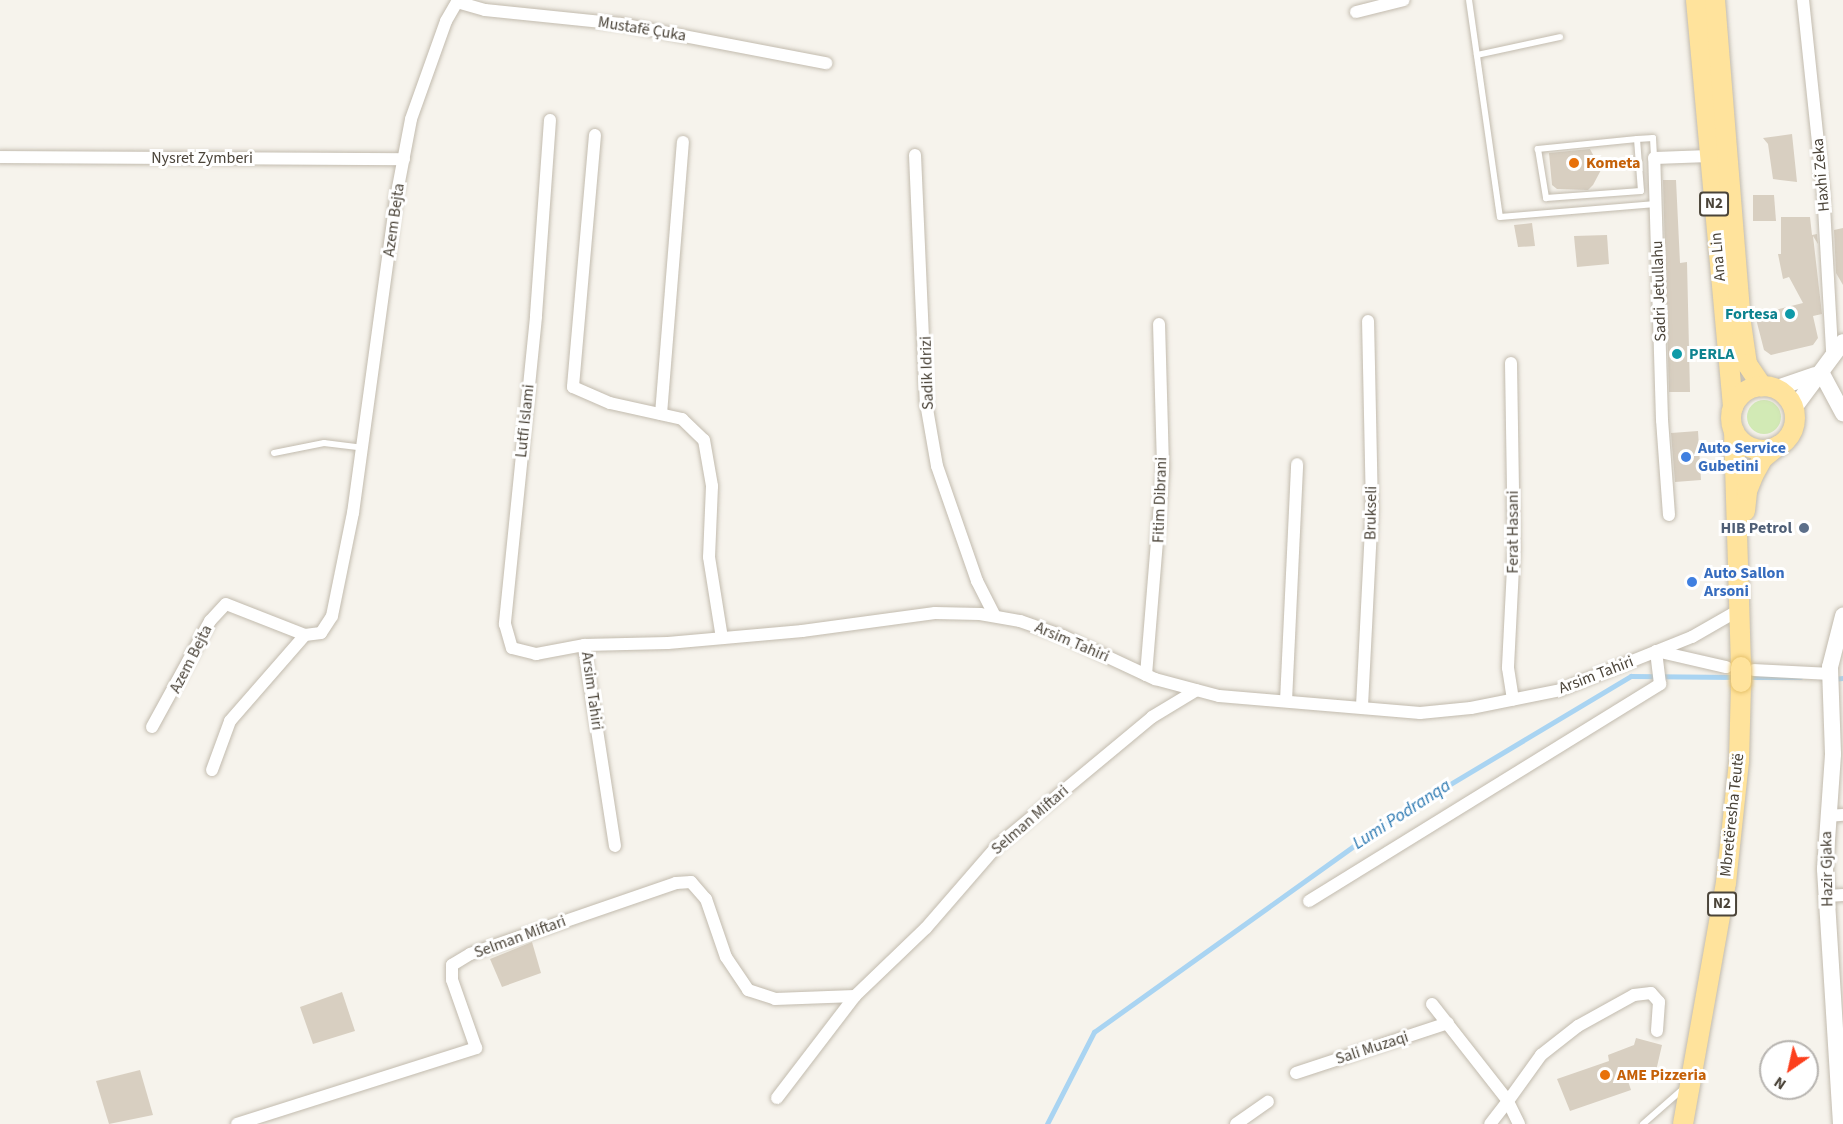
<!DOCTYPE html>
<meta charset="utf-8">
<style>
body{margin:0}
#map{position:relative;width:1843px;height:1124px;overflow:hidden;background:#f6f3ec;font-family:"Source Sans 3",sans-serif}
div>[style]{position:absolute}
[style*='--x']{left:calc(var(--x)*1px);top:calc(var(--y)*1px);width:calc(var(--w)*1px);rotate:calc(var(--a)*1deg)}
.green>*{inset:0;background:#d2eab5}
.round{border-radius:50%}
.stream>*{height:4.5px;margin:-2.25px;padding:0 2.25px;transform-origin:2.25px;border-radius:2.25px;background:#a9d4f2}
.building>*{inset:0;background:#d8cfc1}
.roads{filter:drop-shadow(0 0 2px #c2bbae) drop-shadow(0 0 2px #c2bbae)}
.service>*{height:6px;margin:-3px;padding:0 3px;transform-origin:3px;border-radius:3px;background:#fff}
.minor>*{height:12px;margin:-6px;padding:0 6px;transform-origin:6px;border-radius:6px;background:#fff}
.tertiary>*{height:16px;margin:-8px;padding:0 8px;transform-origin:8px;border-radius:8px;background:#fff}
.primary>*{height:20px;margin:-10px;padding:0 10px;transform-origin:10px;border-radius:10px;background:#ffe39c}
.primary>.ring{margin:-10px;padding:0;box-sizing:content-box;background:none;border:20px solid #ffe39c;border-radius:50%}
.bridges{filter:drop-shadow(0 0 2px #e6c16a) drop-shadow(0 0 2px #e6c16a)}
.primary-bridge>*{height:20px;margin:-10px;padding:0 10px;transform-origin:10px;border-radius:10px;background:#ffe39c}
.dots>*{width:16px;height:16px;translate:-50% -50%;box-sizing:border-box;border:3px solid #fff;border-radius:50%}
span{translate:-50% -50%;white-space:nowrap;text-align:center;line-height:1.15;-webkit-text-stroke:6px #fff;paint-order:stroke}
.shield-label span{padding:2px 4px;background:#fff;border:2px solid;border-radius:4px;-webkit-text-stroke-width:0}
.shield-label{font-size:15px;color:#4b4439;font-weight:700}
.street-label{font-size:16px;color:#4b4439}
.food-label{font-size:16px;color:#c56008;font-weight:700}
.left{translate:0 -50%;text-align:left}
.culture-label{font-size:16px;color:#0d838f;font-weight:700}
.right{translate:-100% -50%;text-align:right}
.shop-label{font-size:16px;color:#366cbe;font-weight:700}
.service-label{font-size:16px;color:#4e5e75;font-weight:700}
.water-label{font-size:18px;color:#2e7ab2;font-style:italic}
.north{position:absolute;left:1759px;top:1040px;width:60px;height:60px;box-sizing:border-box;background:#fff;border:2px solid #b7b4b0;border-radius:50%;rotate:214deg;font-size:16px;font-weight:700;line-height:24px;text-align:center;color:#4b4439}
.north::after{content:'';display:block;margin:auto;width:21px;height:27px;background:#fc3f1d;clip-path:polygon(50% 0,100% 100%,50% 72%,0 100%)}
</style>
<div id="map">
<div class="green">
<div class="round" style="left:1747px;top:400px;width:34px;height:34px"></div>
</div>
<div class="stream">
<div style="--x:1746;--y:678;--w:55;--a:0"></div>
<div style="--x:1833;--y:679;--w:10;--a:-6"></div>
<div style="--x:1047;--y:1124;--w:103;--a:-62.9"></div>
<div style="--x:1094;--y:1032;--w:360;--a:-35.6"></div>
<div style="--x:1387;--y:822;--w:284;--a:-30.9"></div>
<div style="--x:1631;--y:676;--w:104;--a:0.6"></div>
</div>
<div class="building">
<div style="clip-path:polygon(1792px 134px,1797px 182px,1773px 179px,1768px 144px,1763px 138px)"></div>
<div style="clip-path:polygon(1590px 149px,1601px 170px,1593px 185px,1588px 190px,1557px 189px,1552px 185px,1549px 153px)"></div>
<div style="clip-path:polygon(1663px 180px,1676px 180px,1680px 263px,1687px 262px,1690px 392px,1669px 392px)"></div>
<div style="clip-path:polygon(1753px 195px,1774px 195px,1776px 221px,1753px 221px)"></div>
<div style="clip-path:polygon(1781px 217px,1810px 217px,1812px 235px,1817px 234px,1818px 244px,1813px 236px,1822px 314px,1813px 316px,1818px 338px,1813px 345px,1771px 355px,1764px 350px,1755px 315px,1803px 303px,1789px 277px,1783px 279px,1778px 254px,1781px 254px)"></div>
<div style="clip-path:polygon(1532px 223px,1535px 246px,1518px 247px,1514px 225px)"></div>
<div style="clip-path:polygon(1843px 228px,1843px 285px,1836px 273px,1834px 230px)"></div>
<div style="clip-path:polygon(1607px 235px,1609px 264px,1577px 267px,1574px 236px)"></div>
<div style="clip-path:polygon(1698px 431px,1701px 480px,1675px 482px,1671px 433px)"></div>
<div style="clip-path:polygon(532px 942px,541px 973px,502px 987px,490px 959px)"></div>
<div style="clip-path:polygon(342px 992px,355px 1031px,313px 1044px,300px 1007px)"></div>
<div style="clip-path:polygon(1636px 1038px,1662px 1045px,1656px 1071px,1627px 1078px,1631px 1090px,1570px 1111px,1557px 1079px,1609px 1061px,1608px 1055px,1634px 1045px)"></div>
<div style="clip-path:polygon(140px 1070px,153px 1115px,109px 1124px,96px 1081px)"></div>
</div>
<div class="roads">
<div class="service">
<div style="--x:1469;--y:0;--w:219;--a:81.9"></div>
<div style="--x:1500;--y:217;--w:156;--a:-4.8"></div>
<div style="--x:1477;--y:55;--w:85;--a:-12.2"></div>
<div style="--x:1637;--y:139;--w:100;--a:174.2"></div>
<div style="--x:1538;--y:149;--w:50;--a:80.7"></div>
<div style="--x:1546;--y:198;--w:95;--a:-4.2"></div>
<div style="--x:1641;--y:191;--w:52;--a:-94.4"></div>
<div style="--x:1637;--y:139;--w:16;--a:-4"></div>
<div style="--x:1653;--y:138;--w:20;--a:87"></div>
<div style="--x:274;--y:453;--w:51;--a:-11.3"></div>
<div style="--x:324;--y:443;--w:38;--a:7"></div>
<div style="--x:1643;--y:1124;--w:53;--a:-41.2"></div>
</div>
<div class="minor">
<div style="--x:1803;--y:0;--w:190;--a:84"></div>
<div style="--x:1823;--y:189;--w:162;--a:86.8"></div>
<div style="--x:457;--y:2;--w:29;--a:16"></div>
<div style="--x:485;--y:10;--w:137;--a:5.9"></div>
<div style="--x:621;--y:24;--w:209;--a:10.8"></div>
<div style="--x:1356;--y:12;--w:49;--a:-14"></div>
<div style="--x:550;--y:120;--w:197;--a:94.1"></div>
<div style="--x:536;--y:317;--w:309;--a:95.8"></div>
<div style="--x:505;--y:624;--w:25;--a:74"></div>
<div style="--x:512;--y:648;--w:25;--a:14"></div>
<div style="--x:536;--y:654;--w:49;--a:-10.6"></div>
<div style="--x:595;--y:135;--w:253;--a:95"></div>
<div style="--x:573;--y:387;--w:40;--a:23.4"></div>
<div style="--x:610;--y:403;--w:74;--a:12.5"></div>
<div style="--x:682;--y:419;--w:30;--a:44"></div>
<div style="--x:704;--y:440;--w:47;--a:80.1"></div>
<div style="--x:712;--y:486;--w:71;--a:92.4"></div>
<div style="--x:709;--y:557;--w:82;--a:80.9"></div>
<div style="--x:915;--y:155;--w:248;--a:87.5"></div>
<div style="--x:926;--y:403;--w:64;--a:80.1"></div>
<div style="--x:937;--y:466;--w:122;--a:70.8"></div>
<div style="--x:977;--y:581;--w:39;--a:63"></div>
<div style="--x:0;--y:157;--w:404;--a:0.3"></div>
<div style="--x:1511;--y:363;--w:185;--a:89.1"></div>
<div style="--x:1514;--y:548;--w:120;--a:92.9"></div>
<div style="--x:1508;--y:668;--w:32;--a:81"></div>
<div style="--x:661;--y:414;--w:273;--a:-85.4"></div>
<div style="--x:1669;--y:515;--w:95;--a:-94.2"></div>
<div style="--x:1662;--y:420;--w:262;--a:-91.7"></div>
<div style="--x:1654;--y:158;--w:56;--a:-2"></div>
<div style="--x:1754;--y:670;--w:76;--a:3"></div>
<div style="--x:1146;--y:675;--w:210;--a:-85.3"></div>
<div style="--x:1163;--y:466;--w:142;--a:-91.6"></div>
<div style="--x:1286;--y:701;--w:237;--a:-87.3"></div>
<div style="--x:1362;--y:706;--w:196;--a:-87.1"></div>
<div style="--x:1372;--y:510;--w:189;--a:-91.2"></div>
<div style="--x:152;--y:727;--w:121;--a:-61.3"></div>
<div style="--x:210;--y:621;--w:23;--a:-47"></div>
<div style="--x:226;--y:604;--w:85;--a:21.4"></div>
<div style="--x:305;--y:635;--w:16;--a:-7"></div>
<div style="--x:321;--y:633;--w:20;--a:-57"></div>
<div style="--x:332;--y:616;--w:105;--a:-78.5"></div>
<div style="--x:353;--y:513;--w:318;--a:-82.2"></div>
<div style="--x:396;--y:198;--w:80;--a:-79.2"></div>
<div style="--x:411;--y:119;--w:104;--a:-70.3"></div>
<div style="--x:446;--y:21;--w:24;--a:-60"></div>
<div style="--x:212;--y:770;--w:52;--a:-69.8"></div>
<div style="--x:230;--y:721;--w:114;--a:-48.9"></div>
<div style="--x:1827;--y:816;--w:16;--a:-4"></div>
<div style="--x:615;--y:846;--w:203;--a:-98.8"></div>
<div style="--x:584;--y:645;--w:84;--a:-1.4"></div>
<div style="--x:668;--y:643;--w:135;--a:-5.1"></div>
<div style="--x:802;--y:631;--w:134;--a:-7.7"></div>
<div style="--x:935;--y:613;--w:45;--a:1.3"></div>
<div style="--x:980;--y:614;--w:41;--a:9.9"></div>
<div style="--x:1020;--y:621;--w:46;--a:19.2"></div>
<div style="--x:1063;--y:636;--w:102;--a:25.1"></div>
<div style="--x:1155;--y:679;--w:66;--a:14.9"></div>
<div style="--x:1219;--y:696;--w:202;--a:4.8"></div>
<div style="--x:1420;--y:713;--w:51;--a:-5.6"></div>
<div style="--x:1471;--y:708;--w:91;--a:-11.4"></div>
<div style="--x:1560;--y:690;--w:142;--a:-21.9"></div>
<div style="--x:1692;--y:637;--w:54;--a:-29.9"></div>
<div style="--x:1828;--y:896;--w:15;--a:-4"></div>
<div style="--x:1309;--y:901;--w:413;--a:-31.7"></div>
<div style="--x:1660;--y:684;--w:33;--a:-97"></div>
<div style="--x:1656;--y:651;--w:72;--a:12.9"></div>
<div style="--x:1432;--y:1004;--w:123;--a:51.9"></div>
<div style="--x:1508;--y:1101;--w:29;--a:128"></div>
<div style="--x:1296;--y:1073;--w:160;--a:-18.2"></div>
<div style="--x:777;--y:1098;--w:128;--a:-52.6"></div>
<div style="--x:237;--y:1124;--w:251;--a:-17.6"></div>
<div style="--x:476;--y:1048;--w:72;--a:-109.4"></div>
<div style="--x:452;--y:980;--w:15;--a:-90"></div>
<div style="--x:452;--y:965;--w:21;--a:-31"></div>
<div style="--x:470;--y:954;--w:218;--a:-19"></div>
<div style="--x:676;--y:883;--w:15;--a:-4"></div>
<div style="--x:691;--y:882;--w:23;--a:49"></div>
<div style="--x:706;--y:899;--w:61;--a:71"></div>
<div style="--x:726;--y:957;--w:40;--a:56"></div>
<div style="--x:748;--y:990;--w:28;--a:18"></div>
<div style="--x:775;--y:999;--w:80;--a:-2.1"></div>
<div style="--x:855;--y:996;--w:98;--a:-43.8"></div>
<div style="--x:926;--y:928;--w:110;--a:-49.1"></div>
<div style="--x:998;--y:845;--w:200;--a:-39.7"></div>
<div style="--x:1152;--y:717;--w:52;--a:-31"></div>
<div style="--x:1236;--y:1124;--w:39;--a:-35"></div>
<div style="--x:1519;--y:1124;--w:25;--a:-116"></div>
<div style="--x:1508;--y:1101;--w:57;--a:-54.3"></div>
<div style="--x:1541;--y:1055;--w:47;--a:-38.1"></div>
<div style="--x:1578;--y:1026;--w:64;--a:-29"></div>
<div style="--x:1634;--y:995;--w:17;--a:-7"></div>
<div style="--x:1651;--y:993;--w:12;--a:48"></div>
<div style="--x:1659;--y:1002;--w:29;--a:94"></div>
</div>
<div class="tertiary">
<div style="--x:1821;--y:372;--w:47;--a:61.8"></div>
<div style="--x:1777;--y:388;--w:40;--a:-18.9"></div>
<div style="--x:1794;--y:408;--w:82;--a:-53.4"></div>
<div style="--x:1841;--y:1124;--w:256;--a:-93.6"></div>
<div style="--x:1825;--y:869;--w:115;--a:-86"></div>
<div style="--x:1833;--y:754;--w:87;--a:-92"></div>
<div style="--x:1830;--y:667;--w:53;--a:-75.7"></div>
</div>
<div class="primary">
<div style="--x:1696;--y:0;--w:409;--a:84.8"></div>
<div style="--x:1715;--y:0;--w:324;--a:85.4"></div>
<div style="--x:1741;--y:323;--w:41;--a:81.7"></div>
<div style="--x:1747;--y:364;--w:27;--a:56"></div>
<div class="ring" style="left:1731px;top:386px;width:44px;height:44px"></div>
<div style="--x:1734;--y:431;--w:236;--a:88.3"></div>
<div style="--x:1745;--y:511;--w:20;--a:-84"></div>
<div style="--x:1747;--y:491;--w:18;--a:-68"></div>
<div style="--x:1754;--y:474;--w:18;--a:-61"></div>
<div style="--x:1763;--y:458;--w:19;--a:-39"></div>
<div style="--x:1683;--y:1124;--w:245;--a:-79.9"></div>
<div style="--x:1726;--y:883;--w:123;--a:-83.9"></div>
<div style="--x:1739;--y:761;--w:79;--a:-88.5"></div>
</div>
</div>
<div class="bridges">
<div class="primary-bridge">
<div style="--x:1741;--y:667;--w:15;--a:90"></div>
</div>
</div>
<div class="dots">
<div style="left:1574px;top:163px;background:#e8710a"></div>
<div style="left:1790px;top:314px;background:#0f9aa8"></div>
<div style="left:1677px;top:354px;background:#0f9aa8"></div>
<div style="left:1686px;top:457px;background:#3f7fe0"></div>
<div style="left:1804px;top:528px;background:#5c6f8a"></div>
<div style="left:1692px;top:582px;background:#3f7fe0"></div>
<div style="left:1605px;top:1075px;background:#e8710a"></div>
</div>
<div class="shield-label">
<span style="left:1714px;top:204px">N2</span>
<span style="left:1722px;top:904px">N2</span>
</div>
<div class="street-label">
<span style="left:642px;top:29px;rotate:9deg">Mustafë Çuka</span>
<span style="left:202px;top:158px">Nysret Zymberi</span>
<span style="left:1821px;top:175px;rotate:-95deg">Haxhi Zeka</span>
<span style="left:394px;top:220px;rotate:-82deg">Azem Bejta</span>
<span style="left:1718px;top:257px;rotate:-95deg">Ana Lin</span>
<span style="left:1659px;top:291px;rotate:-92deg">Sadri Jetullahu</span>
<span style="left:927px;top:373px;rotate:-92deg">Sadik Idrizi</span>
<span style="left:525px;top:421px;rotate:-84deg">Lutfi Islami</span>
<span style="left:1160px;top:500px;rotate:-88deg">Fitim Dibrani</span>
<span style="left:1371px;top:513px;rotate:-89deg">Brukseli</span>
<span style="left:1513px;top:532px;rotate:-90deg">Ferat Hasani</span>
<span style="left:1072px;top:642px;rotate:23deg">Arsim Tahiri</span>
<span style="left:191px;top:659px;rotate:-63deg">Azem Bejta</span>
<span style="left:1596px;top:675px;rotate:-21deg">Arsim Tahiri</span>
<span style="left:592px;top:691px;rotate:82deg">Arsim Tahiri</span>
<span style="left:1732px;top:815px;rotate:-84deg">Mbretëresha Teutë</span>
<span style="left:1030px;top:820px;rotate:-41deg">Selman Miftari</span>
<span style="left:1827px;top:869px;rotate:-91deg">Hazir Gjaka</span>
<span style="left:520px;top:937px;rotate:-20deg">Selman Miftari</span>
<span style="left:1372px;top:1048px;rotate:-18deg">Sali Muzaqi</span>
</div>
<div class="food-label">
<span class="left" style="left:1586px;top:163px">Kometa</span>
<span class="left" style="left:1617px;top:1075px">AME Pizzeria</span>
</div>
<div class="culture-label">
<span class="right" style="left:1778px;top:314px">Fortesa</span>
<span class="left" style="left:1689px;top:354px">PERLA</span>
</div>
<div class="shop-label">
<span class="left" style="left:1698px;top:457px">Auto Service<br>Gubetini</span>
<span class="left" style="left:1704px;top:582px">Auto Sallon<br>Arsoni</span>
</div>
<div class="service-label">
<span class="right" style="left:1792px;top:528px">HIB Petrol</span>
</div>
<div class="water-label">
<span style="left:1402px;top:815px;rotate:-33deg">Lumi Podranqa</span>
</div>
<div class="north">N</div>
</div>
